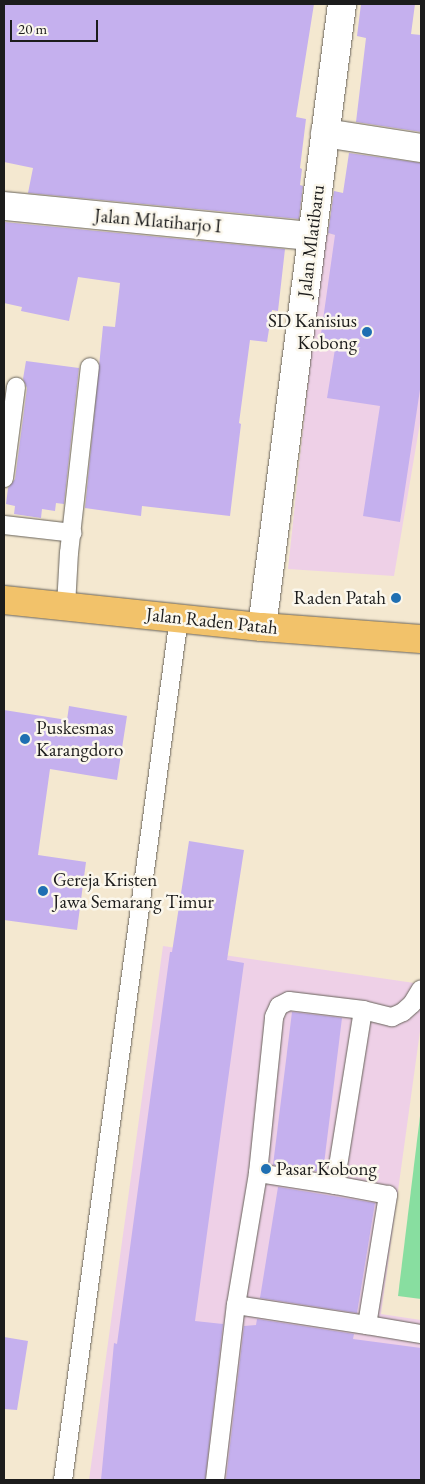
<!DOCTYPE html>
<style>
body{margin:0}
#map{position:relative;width:425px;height:1484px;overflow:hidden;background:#f4e8d0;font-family:"EB Garamond",serif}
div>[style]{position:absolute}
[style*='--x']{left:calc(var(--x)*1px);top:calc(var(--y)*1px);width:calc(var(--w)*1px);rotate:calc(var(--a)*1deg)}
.built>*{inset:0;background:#eed0e7}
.green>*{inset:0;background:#88dea0}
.building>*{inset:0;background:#c5b0ee}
.roads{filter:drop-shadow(0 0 1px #68635b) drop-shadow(0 0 1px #68635b)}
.service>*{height:18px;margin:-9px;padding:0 9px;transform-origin:9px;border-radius:9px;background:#fff}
.minor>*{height:28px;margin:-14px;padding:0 14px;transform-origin:14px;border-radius:14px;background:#fff}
.trunk>*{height:28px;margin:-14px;padding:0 14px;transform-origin:14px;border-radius:14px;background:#f2c26a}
.dots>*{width:14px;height:14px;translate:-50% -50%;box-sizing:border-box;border:2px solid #fbf7ec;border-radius:50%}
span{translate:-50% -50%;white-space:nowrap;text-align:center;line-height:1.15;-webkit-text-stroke:5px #fbf7ec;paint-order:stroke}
.street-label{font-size:19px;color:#1c1c1c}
.poi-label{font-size:19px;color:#1c1c1c}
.right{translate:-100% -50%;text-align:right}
.left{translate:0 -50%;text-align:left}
.frame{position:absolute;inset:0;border:5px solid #1c1c1c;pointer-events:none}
.scale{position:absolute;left:10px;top:20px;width:88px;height:22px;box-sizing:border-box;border:2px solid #1c1c1c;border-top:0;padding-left:6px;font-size:15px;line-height:18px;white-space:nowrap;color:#1c1c1c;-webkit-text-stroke:4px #fbf7ec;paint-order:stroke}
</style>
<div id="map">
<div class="built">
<div style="clip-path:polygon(324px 233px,421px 247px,421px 417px,394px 576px,288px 569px)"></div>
<div style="clip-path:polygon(163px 946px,421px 984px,421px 1024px,381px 1314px,421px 1320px,421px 1480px,89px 1480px)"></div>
</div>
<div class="green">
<div style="clip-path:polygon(421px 1108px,421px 1299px,398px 1296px)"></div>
</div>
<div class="building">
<div style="clip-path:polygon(4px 4px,314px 4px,296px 117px,306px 119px,300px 168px,302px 169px,300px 185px,303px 186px,299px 219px,28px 193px,33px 168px,4px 162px)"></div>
<div style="clip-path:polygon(361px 4px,415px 4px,411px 34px,421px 35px,421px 132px,356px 122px,366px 38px,357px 36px)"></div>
<div style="clip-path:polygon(349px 153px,421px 163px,421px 383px,400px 522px,363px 516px,380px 406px,327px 398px,336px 343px,320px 341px,335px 235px,328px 233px,334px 191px,343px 193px)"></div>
<div style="clip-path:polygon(4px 222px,285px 249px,278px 311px,272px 310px,267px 342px,250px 340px,239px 423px,241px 424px,230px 516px,142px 506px,141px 516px,85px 508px,103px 326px,115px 327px,120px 283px,78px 277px,69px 321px,21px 311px,22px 307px,4px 303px)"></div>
<div style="clip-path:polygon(26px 361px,79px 368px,64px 504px,56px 503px,55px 511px,42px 509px,41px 518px,14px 514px,15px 506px,6px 504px,8px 488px,15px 479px,27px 388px,23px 379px)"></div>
<div style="clip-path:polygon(69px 706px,127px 716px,117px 780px,50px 769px,38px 855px,86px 862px,77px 930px,4px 920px,4px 710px,67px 720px)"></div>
<div style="clip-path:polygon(189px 841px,244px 850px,227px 960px,244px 963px,195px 1321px,223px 1324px,205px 1480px,101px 1480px,114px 1343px,117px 1344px,170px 952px,172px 952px)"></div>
<div style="clip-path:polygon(292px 1012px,342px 1018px,323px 1172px,273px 1165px)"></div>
<div style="clip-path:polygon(278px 1187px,375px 1203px,357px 1313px,260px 1298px)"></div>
<div style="clip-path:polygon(257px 1319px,354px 1334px,353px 1339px,421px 1348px,421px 1480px,226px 1480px,244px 1326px,256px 1325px)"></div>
<div style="clip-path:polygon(4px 1337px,28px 1341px,17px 1410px,4px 1409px)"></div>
</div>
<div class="roads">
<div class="service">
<div style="--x:4;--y:478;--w:92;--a:-82.5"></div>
<div style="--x:4;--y:525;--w:69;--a:6.6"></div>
<div style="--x:66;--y:606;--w:53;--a:-86.8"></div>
<div style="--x:69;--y:553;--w:187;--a:-83.6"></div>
<div style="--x:258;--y:1173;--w:78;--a:8.9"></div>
<div style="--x:335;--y:1185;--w:177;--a:-80.9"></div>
<div style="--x:236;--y:1305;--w:133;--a:8.7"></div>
<div style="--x:367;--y:1325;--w:132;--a:-80.8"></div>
<div style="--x:388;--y:1195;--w:54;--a:-169.3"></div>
<div style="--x:367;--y:1325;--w:55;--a:9.5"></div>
<div style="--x:63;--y:1480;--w:870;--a:-82.34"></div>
<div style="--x:215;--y:1480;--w:176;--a:-83.2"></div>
<div style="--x:236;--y:1305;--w:134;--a:-80.5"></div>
<div style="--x:258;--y:1173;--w:157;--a:-84.1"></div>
<div style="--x:274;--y:1017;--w:12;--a:-66"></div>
<div style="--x:279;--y:1006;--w:11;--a:-27"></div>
<div style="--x:289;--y:1001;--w:75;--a:6.9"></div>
<div style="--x:363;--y:1010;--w:30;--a:14"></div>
<div style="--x:392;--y:1017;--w:12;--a:-24"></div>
<div style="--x:403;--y:1012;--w:12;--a:-42"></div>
<div style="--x:412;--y:1004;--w:17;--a:-59"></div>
</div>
<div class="minor">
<div style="--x:325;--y:133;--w:97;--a:8.9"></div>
<div style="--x:4;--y:206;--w:309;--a:5.6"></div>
<div style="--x:262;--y:627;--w:628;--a:-82.68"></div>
</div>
<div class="trunk">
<div style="--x:4;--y:600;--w:259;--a:6"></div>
<div style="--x:262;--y:627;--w:159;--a:4.3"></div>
</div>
</div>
<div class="dots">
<div style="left:367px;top:332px;background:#1f6fb2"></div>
<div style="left:396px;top:598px;background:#1f6fb2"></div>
<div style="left:25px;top:739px;background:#1f6fb2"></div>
<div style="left:43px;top:891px;background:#1f6fb2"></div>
<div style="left:266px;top:1169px;background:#1f6fb2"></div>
</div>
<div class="street-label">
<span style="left:158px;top:221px;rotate:5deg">Jalan Mlatiharjo I</span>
<span style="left:311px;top:241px;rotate:-83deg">Jalan Mlatibaru</span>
<span style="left:212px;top:621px;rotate:6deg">Jalan Raden Patah</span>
</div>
<div class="poi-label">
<span class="right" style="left:357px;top:332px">SD Kanisius<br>Kobong</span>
<span class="right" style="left:386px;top:598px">Raden Patah</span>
<span class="left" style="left:36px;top:739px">Puskesmas<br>Karangdoro</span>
<span class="left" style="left:53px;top:891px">Gereja Kristen<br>Jawa Semarang Timur</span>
<span class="left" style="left:276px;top:1169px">Pasar Kobong</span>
</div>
<div class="frame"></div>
<div class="scale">20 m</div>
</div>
